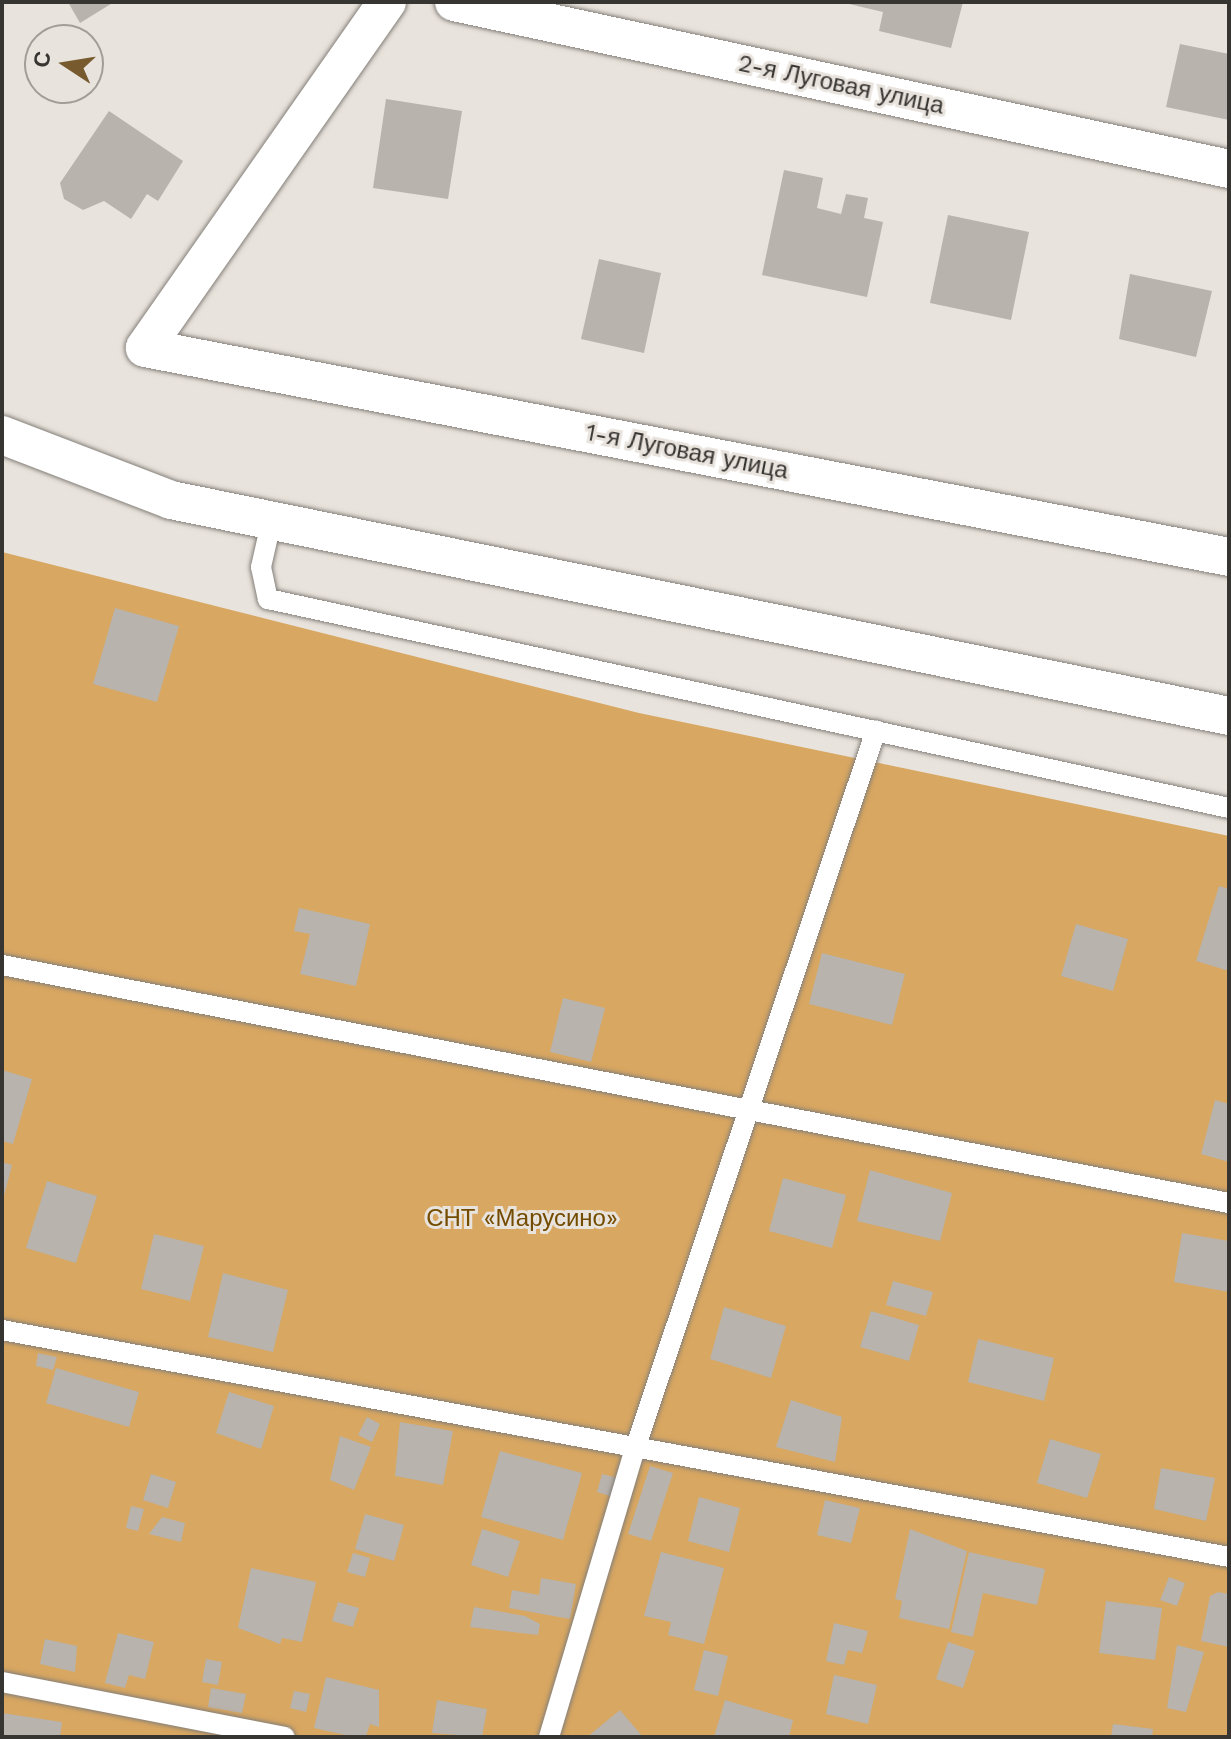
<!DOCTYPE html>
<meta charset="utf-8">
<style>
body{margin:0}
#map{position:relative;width:1231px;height:1739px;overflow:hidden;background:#e8e3dc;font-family:"Work Sans",sans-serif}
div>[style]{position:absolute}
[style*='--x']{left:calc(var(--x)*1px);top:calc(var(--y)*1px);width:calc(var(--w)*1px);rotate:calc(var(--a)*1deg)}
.green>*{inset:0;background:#d8a761}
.building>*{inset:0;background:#b8b3ac}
.roads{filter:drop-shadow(0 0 2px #847f79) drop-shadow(0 0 2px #847f79)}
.lane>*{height:20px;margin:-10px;padding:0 10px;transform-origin:10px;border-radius:10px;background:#fff}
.street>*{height:38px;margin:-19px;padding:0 19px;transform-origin:19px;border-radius:19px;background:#fff}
span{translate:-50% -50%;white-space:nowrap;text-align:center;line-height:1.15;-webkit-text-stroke:6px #e8e3dc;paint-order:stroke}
.street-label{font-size:24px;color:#373532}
.park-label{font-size:24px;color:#744c00}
.frame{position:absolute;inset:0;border:4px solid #373532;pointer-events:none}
.north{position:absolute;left:24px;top:24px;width:80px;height:80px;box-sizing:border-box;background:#e8e3dc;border:2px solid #a19d98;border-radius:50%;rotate:282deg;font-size:22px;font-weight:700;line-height:32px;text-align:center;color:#373532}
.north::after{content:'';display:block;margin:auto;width:28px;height:36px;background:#785a2f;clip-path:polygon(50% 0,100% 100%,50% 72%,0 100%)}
</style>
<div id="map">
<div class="green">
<div style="clip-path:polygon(2px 552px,639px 713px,1229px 836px,1229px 1737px,2px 1737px)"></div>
</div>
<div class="building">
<div style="clip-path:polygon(68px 2px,114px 2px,80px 23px)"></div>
<div style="clip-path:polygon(963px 2px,951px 48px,879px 31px,883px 12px,845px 3px)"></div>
<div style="clip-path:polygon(1180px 44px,1229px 54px,1229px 120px,1166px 107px)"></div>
<div style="clip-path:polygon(386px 99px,462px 111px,448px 199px,373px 188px)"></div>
<div style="clip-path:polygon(109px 111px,183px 161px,158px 201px,147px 194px,131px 219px,104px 201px,83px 210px,64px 199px,60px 183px)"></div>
<div style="clip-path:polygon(784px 170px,823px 178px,817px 208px,841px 214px,846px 194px,868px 198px,864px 218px,883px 222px,867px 297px,762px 275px)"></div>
<div style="clip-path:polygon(948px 215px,1029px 232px,1011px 320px,930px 303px)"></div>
<div style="clip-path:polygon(599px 259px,661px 273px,644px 353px,581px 339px)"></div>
<div style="clip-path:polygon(1130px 274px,1212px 291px,1196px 357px,1119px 339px)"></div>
<div style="clip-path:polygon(115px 608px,179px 626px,157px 702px,93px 684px)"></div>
<div style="clip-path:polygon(1219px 886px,1229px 889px,1229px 971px,1196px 961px)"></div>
<div style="clip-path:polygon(299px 908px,370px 924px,356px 986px,300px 974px,310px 934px,294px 931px)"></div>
<div style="clip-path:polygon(1076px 924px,1128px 939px,1113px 991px,1061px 976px)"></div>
<div style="clip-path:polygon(822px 953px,905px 974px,892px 1025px,809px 1004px)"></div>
<div style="clip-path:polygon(563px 998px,605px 1008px,591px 1062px,550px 1052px)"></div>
<div style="clip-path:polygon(2px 1070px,32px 1079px,13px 1144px,2px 1141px)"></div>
<div style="clip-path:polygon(1215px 1100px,1229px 1104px,1229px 1162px,1201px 1154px)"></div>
<div style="clip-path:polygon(2px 1162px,12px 1165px,3px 1200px,2px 1200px)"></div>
<div style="clip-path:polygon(870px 1170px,952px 1193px,940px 1241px,857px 1221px)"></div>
<div style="clip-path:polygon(783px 1178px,846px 1195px,832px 1248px,769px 1231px)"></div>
<div style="clip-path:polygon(47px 1181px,97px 1196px,76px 1263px,26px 1248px)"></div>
<div style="clip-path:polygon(1182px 1233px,1229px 1241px,1229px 1292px,1174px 1282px)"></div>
<div style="clip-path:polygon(154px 1234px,204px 1246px,190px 1301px,141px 1289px)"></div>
<div style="clip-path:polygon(223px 1273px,288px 1290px,273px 1352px,208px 1337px)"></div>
<div style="clip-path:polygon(893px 1281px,933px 1292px,926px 1316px,886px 1305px)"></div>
<div style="clip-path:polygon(724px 1307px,786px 1326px,771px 1378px,710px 1359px)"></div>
<div style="clip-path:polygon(871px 1311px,919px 1325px,909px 1361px,860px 1347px)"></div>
<div style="clip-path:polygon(978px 1339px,1054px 1358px,1044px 1401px,968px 1382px)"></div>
<div style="clip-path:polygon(38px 1353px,57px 1357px,53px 1370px,36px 1366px)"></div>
<div style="clip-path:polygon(56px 1368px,139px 1392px,129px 1427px,46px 1403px)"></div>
<div style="clip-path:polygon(229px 1392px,274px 1406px,261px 1449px,216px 1433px)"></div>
<div style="clip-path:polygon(791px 1400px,842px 1417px,835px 1462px,776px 1447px)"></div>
<div style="clip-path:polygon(367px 1417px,380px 1424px,372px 1442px,358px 1435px)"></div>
<div style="clip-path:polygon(400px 1422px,453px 1431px,443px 1485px,395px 1476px)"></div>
<div style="clip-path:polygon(340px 1436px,371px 1447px,354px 1490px,330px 1480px)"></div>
<div style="clip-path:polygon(1050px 1439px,1101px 1454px,1087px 1498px,1037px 1483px)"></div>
<div style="clip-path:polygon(500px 1451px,582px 1473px,563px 1540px,481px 1517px)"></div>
<div style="clip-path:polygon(650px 1466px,673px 1473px,651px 1541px,628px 1534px)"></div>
<div style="clip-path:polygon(1161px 1468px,1215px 1478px,1206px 1521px,1154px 1509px)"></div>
<div style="clip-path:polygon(151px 1474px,176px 1482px,168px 1508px,143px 1500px)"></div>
<div style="clip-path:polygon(602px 1474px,618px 1478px,613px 1497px,597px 1492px)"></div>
<div style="clip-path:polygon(699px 1497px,740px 1508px,729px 1552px,688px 1541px)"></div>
<div style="clip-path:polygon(825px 1500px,860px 1508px,851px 1543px,817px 1535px)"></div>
<div style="clip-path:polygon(131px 1506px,144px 1509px,138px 1531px,126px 1528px)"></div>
<div style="clip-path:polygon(365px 1514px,404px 1525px,394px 1561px,355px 1549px)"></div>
<div style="clip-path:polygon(162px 1517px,185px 1523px,181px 1542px,149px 1534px)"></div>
<div style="clip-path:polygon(482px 1529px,520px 1541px,508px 1577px,471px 1565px)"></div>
<div style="clip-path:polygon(910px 1529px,967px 1551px,949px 1629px,899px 1618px,902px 1601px,895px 1599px)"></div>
<div style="clip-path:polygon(661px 1552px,724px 1568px,704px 1644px,668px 1635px,671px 1622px,644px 1616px)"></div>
<div style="clip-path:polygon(969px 1552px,1045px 1569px,1037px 1605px,983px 1593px,973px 1637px,951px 1632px)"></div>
<div style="clip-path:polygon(353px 1553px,370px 1558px,365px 1577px,347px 1572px)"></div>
<div style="clip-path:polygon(251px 1568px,316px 1582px,302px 1642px,282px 1638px,280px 1644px,238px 1628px)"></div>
<div style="clip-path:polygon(1169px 1577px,1185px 1583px,1177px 1606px,1160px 1600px)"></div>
<div style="clip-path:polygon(541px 1578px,576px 1584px,570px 1619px,509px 1608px,512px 1590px,539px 1595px)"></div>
<div style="clip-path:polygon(1218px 1592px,1229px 1594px,1229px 1647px,1201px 1641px,1210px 1596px)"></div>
<div style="clip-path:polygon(1106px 1601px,1162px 1608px,1155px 1660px,1099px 1653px)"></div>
<div style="clip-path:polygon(338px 1602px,359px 1608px,353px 1627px,332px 1621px)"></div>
<div style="clip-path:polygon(474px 1607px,525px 1616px,540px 1624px,538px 1635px,470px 1627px)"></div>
<div style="clip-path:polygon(834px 1623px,868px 1631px,862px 1653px,848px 1650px,844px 1665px,826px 1661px)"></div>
<div style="clip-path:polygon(118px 1633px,154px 1642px,145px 1679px,129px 1675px,125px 1688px,105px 1683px)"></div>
<div style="clip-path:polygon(45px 1639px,77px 1646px,75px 1672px,40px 1664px)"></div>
<div style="clip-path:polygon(948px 1642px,975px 1651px,963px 1688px,936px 1679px)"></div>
<div style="clip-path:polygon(1177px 1645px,1204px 1652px,1186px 1712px,1167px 1708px)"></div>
<div style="clip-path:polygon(704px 1650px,728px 1656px,718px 1696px,694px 1690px)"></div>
<div style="clip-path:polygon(206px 1659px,222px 1662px,218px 1685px,202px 1682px)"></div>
<div style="clip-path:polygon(834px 1675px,877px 1685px,868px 1724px,826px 1714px)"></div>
<div style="clip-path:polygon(326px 1677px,379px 1690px,379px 1727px,370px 1724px,366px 1736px,354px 1737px,314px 1728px)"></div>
<div style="clip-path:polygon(211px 1688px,246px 1694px,242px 1713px,208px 1707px)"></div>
<div style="clip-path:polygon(294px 1691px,310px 1694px,306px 1712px,290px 1708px)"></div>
<div style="clip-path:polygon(437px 1700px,487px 1709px,482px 1737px,432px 1733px)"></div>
<div style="clip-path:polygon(725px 1700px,793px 1720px,789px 1737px,714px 1737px)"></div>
<div style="clip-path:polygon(620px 1710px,643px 1737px,587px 1737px)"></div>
<div style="clip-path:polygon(2px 1713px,62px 1722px,60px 1737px,2px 1737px)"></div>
<div style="clip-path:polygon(1113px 1724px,1153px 1729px,1152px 1737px,1111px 1737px)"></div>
</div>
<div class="roads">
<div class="lane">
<div style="--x:271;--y:523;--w:45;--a:102.8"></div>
<div style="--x:261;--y:567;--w:33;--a:78"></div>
<div style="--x:268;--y:599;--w:983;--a:12.27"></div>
<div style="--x:2;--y:965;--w:1250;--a:10.98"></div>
<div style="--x:2;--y:1330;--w:1248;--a:10.48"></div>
<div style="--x:2;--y:1682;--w:288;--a:11"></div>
<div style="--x:549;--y:1737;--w:301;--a:-73.4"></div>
<div style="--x:635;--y:1449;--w:758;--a:-71.47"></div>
</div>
<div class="street">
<div style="--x:387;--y:2;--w:422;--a:125"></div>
<div style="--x:145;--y:348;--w:1104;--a:10.91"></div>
<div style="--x:454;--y:2;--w:793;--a:12.16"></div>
<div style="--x:2;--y:435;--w:181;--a:21"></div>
<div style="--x:171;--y:500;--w:1080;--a:11.54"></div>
</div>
</div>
<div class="street-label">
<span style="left:841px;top:85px;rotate:12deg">2-я Луговая улица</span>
<span style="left:687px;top:452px;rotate:11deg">1-я Луговая улица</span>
</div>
<div class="park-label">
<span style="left:522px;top:1219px">СНТ «Марусино»</span>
</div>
<div class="frame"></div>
<div class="north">С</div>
</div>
